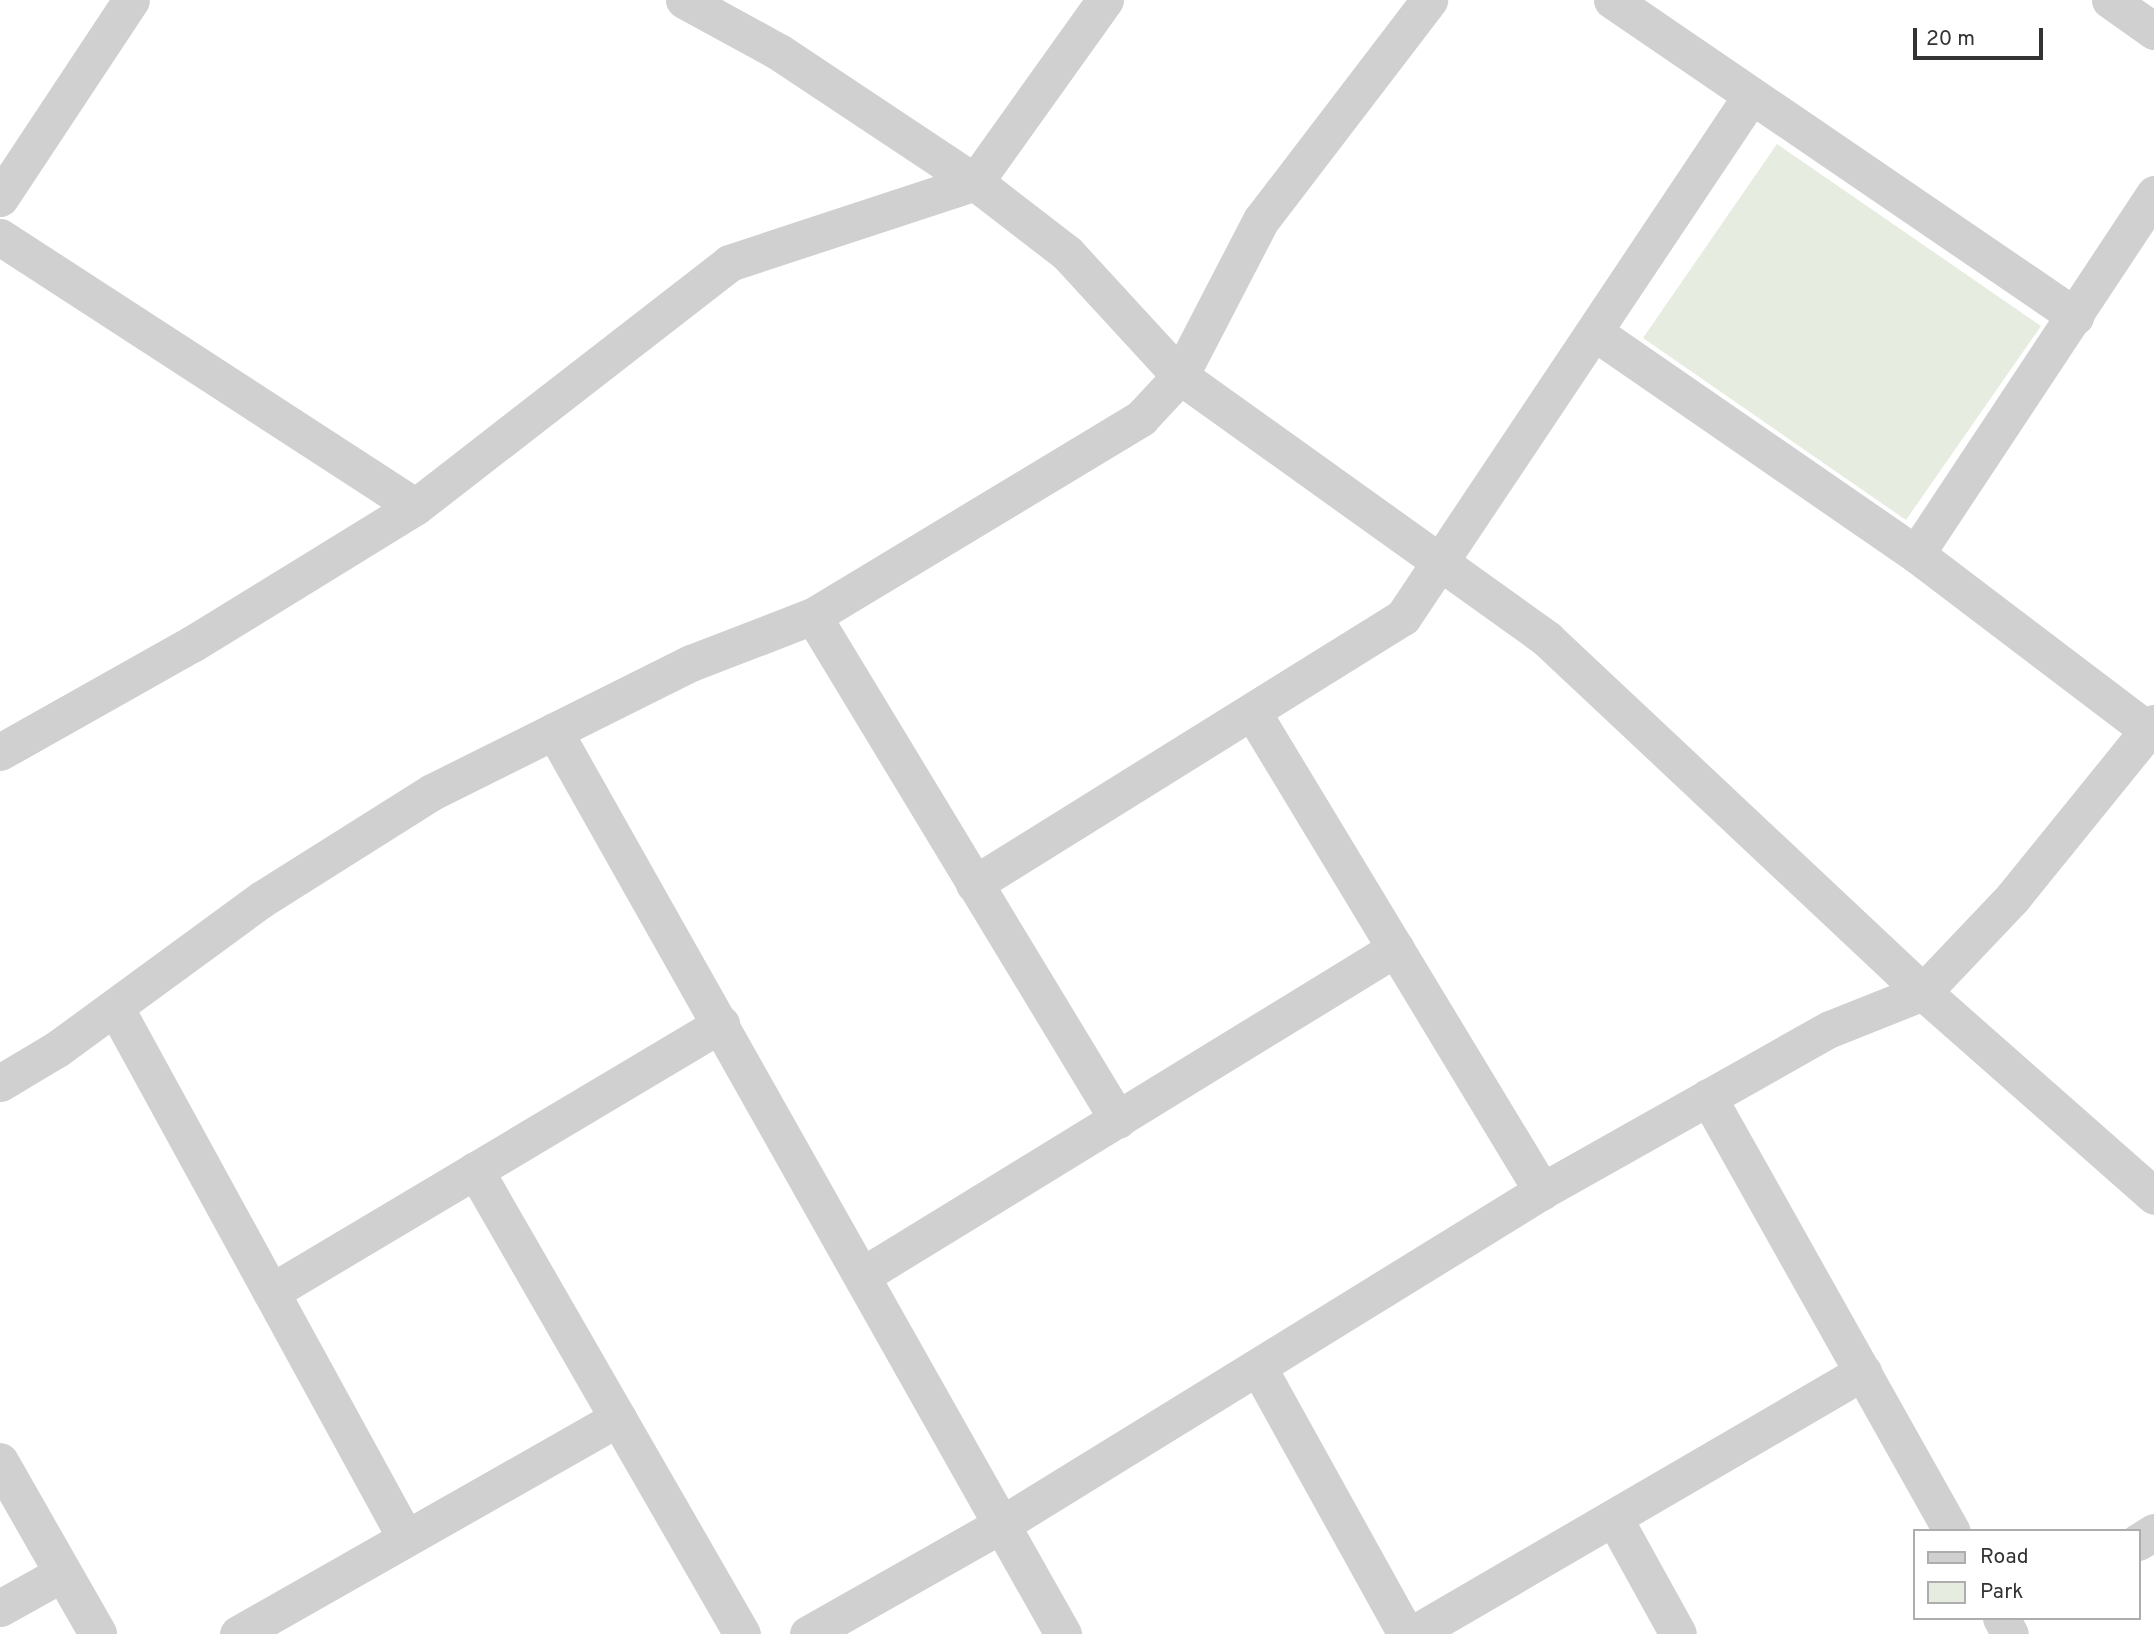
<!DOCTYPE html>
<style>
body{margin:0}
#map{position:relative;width:2154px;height:1634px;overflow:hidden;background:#fff;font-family:Overpass,sans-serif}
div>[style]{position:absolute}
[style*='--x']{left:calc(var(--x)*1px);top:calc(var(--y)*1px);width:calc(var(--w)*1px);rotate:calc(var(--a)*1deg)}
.green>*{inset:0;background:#e6ecdf}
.minor>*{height:37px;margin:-18.5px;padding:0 18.5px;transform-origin:18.5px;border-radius:18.5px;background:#d0d0d0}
.tertiary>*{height:38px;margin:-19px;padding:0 19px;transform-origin:19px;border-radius:19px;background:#d0d0d0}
span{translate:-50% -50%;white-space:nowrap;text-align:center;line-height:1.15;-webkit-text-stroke:7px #fff;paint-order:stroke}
.legend{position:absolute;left:1913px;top:1529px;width:228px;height:91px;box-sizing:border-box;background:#fff;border:2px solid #adadad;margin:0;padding:9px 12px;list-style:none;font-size:21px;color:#333}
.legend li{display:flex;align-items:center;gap:14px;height:35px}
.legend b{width:35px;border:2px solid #adadad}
.scale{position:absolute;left:1913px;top:28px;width:130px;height:32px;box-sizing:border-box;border:4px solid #333;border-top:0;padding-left:9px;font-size:21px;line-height:24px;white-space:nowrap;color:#333;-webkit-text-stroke:5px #fff;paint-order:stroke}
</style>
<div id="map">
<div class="green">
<div style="clip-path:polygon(1777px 144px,2041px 326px,1906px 520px,1643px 338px)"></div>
</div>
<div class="minor">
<div style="--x:684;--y:0;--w:108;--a:28.7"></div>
<div style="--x:779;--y:52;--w:235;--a:33.6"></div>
<div style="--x:975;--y:182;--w:116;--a:37.7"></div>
<div style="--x:1067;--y:253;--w:167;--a:47.4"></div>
<div style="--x:1180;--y:376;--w:452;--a:35.6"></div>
<div style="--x:1547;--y:639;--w:516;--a:43.19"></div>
<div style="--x:1923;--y:992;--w:308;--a:41.4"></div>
<div style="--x:1612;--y:0;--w:561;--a:34.31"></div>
<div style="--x:2110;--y:0;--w:54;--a:35.2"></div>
<div style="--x:0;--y:198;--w:237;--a:-56.5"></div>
<div style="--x:0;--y:237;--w:495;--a:33"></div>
<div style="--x:1594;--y:332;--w:391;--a:34.6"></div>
<div style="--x:1916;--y:554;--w:291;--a:37.2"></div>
<div style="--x:1916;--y:554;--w:432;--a:-56.5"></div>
<div style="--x:813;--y:616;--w:589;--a:58.82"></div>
<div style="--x:1253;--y:713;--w:559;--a:58.84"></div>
<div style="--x:554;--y:731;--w:1037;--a:60.59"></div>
<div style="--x:0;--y:752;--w:220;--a:-29.4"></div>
<div style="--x:192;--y:644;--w:262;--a:-31.6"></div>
<div style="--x:415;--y:507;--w:398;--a:-37.8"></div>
<div style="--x:729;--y:263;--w:259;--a:-18.2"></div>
<div style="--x:975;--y:182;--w:224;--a:-54.5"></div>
<div style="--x:974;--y:884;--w:505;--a:-31.9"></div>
<div style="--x:1403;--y:617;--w:627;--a:-56.26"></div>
<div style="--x:115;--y:1007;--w:602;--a:61.31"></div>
<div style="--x:0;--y:1083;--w:66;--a:-30.8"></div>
<div style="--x:57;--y:1049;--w:254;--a:-36.2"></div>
<div style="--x:262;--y:899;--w:201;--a:-32.2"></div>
<div style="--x:432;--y:792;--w:289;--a:-26.5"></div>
<div style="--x:691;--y:663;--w:131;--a:-21.1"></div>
<div style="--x:813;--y:616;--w:383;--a:-31.1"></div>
<div style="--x:1141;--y:418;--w:57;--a:-47.1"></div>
<div style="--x:1180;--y:376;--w:176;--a:-62.6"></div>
<div style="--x:1261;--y:220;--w:277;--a:-52.6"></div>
<div style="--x:1708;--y:1097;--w:498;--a:60.7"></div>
<div style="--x:475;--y:1170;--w:535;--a:60.08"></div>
<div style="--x:863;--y:1275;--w:625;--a:-31.53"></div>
<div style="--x:271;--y:1292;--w:524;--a:-30.78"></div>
<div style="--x:1258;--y:1367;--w:305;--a:61"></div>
<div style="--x:1614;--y:1518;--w:132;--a:61.1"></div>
<div style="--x:2138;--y:1542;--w:19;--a:-32"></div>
<div style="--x:0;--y:1608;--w:72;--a:-29.1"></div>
<div style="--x:2001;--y:1618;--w:18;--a:61"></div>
<div style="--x:238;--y:1634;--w:437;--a:-29.6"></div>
<div style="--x:808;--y:1634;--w:219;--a:-29.5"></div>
<div style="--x:999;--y:1526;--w:638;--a:-31.67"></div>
<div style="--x:1542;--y:1191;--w:330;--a:-29.4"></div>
<div style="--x:1830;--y:1029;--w:100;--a:-21.7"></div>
<div style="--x:1923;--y:992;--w:131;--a:-46.5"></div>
<div style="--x:2013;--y:897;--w:224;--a:-51"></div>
<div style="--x:1413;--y:1634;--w:521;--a:-30.21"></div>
</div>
<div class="tertiary">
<div style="--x:0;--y:1462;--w:198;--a:60.3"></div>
</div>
<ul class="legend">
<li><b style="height:9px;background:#d0d0d0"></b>Road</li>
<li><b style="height:19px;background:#e6ecdf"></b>Park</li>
</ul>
<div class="scale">20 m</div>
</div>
